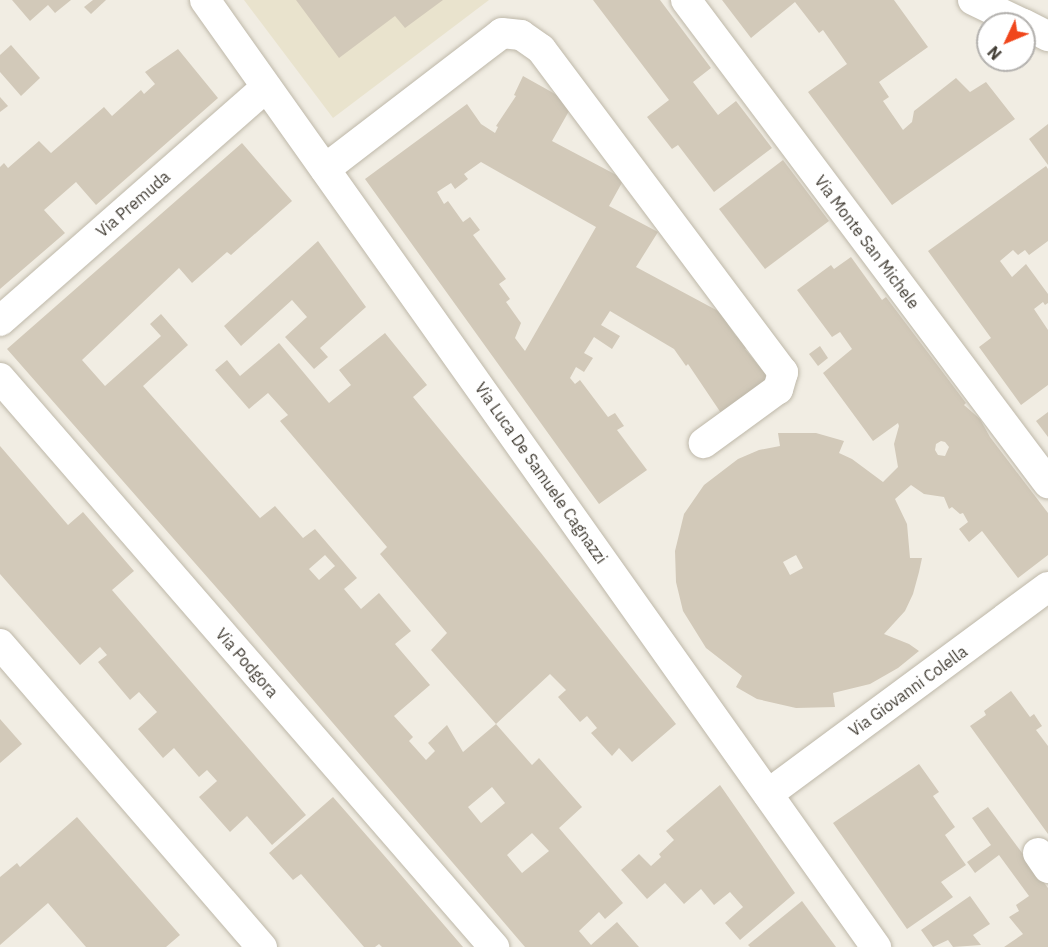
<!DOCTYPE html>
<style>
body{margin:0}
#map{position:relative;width:1048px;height:947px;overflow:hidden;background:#f1ede3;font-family:"IBM Plex Sans",sans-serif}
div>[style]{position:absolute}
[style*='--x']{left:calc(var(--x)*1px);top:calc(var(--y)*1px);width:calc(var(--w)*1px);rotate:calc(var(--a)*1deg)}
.education>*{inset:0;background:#e9e3cd}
.building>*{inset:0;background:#d2c9b9}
.roads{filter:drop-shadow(0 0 2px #beb8a9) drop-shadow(0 0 2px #beb8a9)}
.street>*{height:30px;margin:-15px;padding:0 15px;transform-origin:15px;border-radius:15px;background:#fff}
span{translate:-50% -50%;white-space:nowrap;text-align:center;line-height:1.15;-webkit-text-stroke:6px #fff;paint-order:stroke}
.street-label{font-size:16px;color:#423d34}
.north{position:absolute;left:976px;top:12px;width:60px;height:60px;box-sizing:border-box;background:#fff;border:2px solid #b3b1ae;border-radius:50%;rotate:226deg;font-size:16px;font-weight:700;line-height:24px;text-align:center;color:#423d34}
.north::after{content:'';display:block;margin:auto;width:21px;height:27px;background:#f0461b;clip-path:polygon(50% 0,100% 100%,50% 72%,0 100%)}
</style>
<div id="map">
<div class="education">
<div style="clip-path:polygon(244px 0,489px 0,333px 118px)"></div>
</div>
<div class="building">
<div style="clip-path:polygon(12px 0,71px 0,55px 13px,48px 5px,30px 21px)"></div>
<div style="clip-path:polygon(93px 0,106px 0,91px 14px,84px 7px)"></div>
<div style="clip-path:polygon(296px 0,443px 0,405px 28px,395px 16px,339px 58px)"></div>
<div style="clip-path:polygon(593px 0,660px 0,711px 68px,693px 82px,718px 115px,736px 101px,772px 148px,714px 192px,678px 145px,672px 149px,647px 117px,669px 100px)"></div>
<div style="clip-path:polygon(722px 0,894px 0,928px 47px,879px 82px,889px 97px,883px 101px,903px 130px,912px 122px,914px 111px,956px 78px,970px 92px,986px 82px,1015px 119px,892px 205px,808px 92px,847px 64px,823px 30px,819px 33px,795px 2px,751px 38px)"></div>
<div style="clip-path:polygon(11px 45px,40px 78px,21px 96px,0 72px,0 55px)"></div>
<div style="clip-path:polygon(178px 49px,218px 98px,96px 205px,76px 182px,44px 210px,65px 233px,0 289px,0 167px,4px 163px,8px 168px,39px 141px,51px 153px,104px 107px,112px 116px,141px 90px,144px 94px,155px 84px,145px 72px)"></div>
<div style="clip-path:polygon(evenodd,523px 76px,573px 104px,552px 141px,624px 179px,609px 206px,658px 232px,636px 267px,720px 312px,736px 336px,741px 333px,750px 345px,745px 349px,770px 379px,721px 413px,688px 364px,686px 366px,674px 349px,610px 311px,601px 325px,620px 336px,612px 349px,594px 337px,584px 353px,593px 358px,584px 372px,576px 367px,570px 378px,575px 384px,580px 380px,608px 417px,615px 413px,624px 426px,617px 430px,647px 470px,599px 504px,365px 179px,467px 104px,481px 124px,495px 133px,498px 127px,496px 126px,516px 96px,514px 95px,523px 76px,481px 162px,596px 227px,525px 351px,515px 338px,521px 323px,506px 302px,510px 299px,499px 284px,506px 279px,473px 235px,480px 230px,470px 217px,463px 222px,448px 201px,444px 204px,437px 192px,451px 183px,455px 189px,468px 179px,464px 174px,481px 162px)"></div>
<div style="clip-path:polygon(0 97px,8px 106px,0 112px)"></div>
<div style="clip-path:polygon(1048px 124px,1048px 165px,1029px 139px)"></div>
<div style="clip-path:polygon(evenodd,242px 143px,292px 201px,231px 255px,227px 252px,192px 283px,179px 268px,82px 360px,105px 386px,161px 336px,150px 324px,161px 314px,188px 345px,143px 386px,260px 518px,275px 506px,303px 538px,315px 529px,357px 578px,344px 589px,361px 609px,379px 593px,411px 631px,395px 644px,430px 685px,394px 716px,413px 737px,409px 741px,426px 760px,435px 751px,428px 743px,447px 725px,463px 752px,496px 724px,532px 765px,539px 758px,582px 807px,559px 828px,623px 903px,605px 919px,599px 912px,579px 931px,591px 945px,617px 922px,639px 947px,525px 947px,230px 603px,7px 349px,242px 143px,325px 555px,335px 566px,319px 580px,309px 569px,325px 555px,242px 143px,492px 787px,505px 803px,481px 823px,468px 807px,492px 787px,242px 143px,532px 833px,549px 851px,522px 873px,507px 855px,532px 833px)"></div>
<div style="clip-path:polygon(783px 160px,829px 221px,765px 269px,719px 209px)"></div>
<div style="clip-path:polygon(1046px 166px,1048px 169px,1048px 241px,1029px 255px,1025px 250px,1018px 255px,1013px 250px,1000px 261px,1012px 277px,1026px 264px,1048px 294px,1048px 303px,1045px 305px,1043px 302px,1034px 309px,1048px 330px,1048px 385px,1021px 405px,979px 347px,991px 338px,928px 251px)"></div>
<div style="clip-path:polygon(318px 241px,366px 307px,320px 348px,328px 357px,314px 369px,285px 337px,307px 317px,292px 300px,241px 346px,224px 326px)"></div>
<div style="clip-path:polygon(evenodd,851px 257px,882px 300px,886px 297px,966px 403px,964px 405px,980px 419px,990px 437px,1048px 513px,1048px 555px,1018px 578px,982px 531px,969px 542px,959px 529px,968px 522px,963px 513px,960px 514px,952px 507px,949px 509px,944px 497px,924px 494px,911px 485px,895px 499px,907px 524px,910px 558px,922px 558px,919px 572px,913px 594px,905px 611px,884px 634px,909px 644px,919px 651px,898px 668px,870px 684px,833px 693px,835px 707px,796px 708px,757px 699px,736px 687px,742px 676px,706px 648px,683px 611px,676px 582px,675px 551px,684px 514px,704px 485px,738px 459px,759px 450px,780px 446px,778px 433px,816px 433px,844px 441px,839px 453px,852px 459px,883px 482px,898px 467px,894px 444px,899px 426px,898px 423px,873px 441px,823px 373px,852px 349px,840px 332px,832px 337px,797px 290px,831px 265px,834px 269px,851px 257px,941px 441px,945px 442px,949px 447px,945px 456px,938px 455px,935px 450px,936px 444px,941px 441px,851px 257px,796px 555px,803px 568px,790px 575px,783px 562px,796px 555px)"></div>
<div style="clip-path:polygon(385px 333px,427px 385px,413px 397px,541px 553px,676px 724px,632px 762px,619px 748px,612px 756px,591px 733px,597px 728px,587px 716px,580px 722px,558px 697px,566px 690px,550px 674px,496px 724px,431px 650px,447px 633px,380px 554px,387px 547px,280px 421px,288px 415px,268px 393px,249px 409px,215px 370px,227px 360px,240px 376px,279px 343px,329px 403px,351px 385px,339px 370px)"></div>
<div style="clip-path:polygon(820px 346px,828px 358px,818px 366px,809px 354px)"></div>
<div style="clip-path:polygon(1048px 412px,1048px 437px,1036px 421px)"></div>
<div style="clip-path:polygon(0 446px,68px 525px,83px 512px,134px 571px,112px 590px,306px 815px,272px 845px,247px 816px,230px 832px,199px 797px,217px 781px,207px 770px,199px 777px,174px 748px,163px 758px,138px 729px,157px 712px,139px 692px,130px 700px,98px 662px,107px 655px,100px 647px,80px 665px,0 574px)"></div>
<div style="clip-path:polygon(1011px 691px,1030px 717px,1034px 714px,1042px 726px,1036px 730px,1048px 746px,1048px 834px,970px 726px,986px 715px,984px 711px)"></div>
<div style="clip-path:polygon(0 719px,22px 744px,0 763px)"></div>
<div style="clip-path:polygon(919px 764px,939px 792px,933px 796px,955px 827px,945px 835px,966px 865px,941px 882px,953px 897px,907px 929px,833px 823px)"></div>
<div style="clip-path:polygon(720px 785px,795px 893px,740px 940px,725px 923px,743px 907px,730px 892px,714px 905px,701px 889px,684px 904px,665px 883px,647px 899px,621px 870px,639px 854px,651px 866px,661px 857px,659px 854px,674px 840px,666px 831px)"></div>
<div style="clip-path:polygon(333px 797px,382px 853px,463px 947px,382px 947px,379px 944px,375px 947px,364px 947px,301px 874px,293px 880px,269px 853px)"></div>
<div style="clip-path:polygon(988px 807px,1048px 888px,1048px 947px,1004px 947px,1023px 934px,1009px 917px,1019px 911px,1016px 905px,1029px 896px,999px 855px,975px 873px,967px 862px,991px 845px,972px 818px)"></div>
<div style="clip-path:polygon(77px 817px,180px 935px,166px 947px,86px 947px,48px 903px,0 945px,0 877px,17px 863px,20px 867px)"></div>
<div style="clip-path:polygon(970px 896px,990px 924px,973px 935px,981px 945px,953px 947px,948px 940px,933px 947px,921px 930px)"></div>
<div style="clip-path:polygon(802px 901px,836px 947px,750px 947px,748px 945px)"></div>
</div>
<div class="roads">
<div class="street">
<div style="--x:205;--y:0;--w:1161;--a:54.68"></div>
<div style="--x:686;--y:0;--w:604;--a:53.15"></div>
<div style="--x:973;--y:0;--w:55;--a:25.6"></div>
<div style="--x:1024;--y:24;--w:27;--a:27"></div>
<div style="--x:325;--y:169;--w:223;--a:-37.5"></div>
<div style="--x:502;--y:33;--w:19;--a:6"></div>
<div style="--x:521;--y:35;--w:24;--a:35"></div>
<div style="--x:541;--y:49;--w:404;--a:53.2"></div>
<div style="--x:783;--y:372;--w:18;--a:106"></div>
<div style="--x:778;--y:389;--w:92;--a:143.9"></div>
<div style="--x:0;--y:321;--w:354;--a:-41.3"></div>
<div style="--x:0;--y:378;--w:754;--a:49.04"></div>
<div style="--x:0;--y:644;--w:401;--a:49.2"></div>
<div style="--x:768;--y:794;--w:348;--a:-36.5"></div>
<div style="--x:1038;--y:853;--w:18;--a:56"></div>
</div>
</div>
<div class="street-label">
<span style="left:133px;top:204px;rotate:-41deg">Via Premuda</span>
<span style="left:867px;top:242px;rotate:53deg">Via Monte San Michele</span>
<span style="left:541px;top:473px;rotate:55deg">Via Luca De Samuele Cagnazzi</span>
<span style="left:247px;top:663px;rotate:49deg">Via Podgora</span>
<span style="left:908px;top:691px;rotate:-36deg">Via Giovanni Colella</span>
</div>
<div class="north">N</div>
</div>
